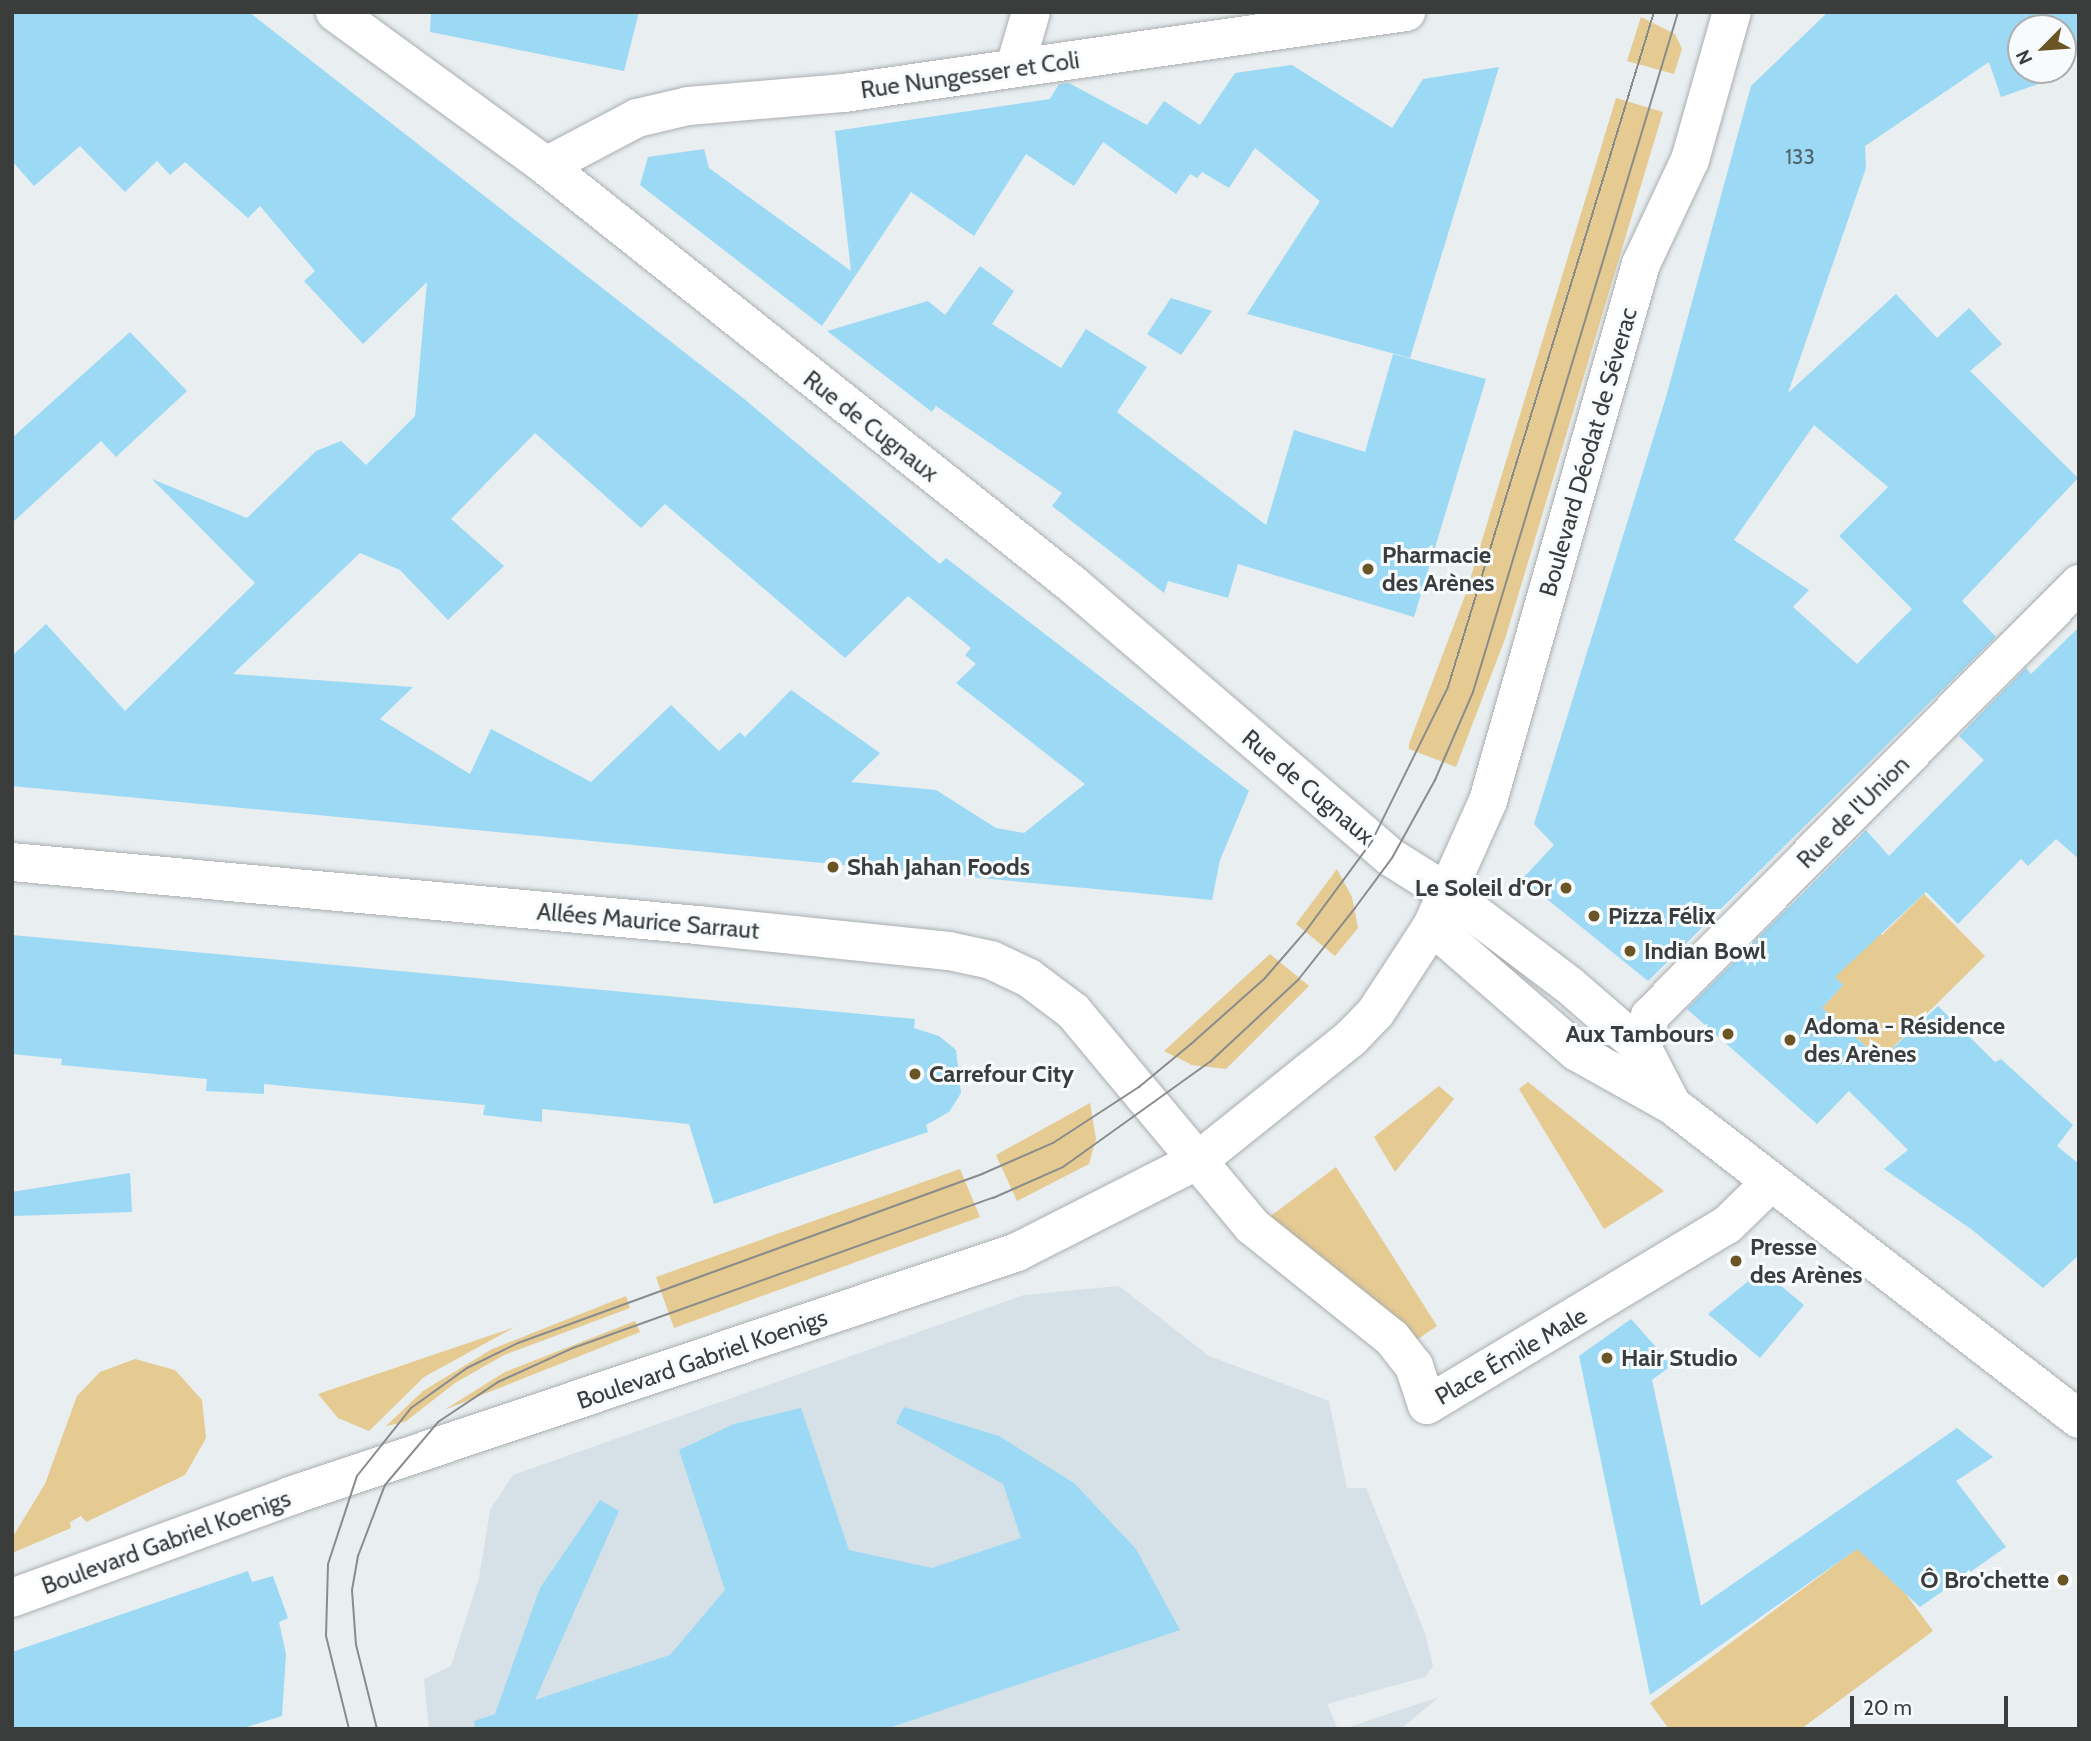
<!DOCTYPE html>
<meta charset="utf-8">
<style>
body{margin:0}
#map{position:relative;width:2091px;height:1741px;overflow:hidden;background:#e9eef0;font-family:Cabin,sans-serif}
div>[style]{position:absolute}
[style*='--x']{left:calc(var(--x)*1px);top:calc(var(--y)*1px);width:calc(var(--w)*1px);rotate:calc(var(--a)*1deg)}
.built>*{inset:0;background:#d6e1e7}
.green>*{inset:0;background:#e5ca91}
.building>*{inset:0;background:#9bd9f5}
.roads{filter:drop-shadow(0 0 2px #aaaeb0) drop-shadow(0 0 2px #aaaeb0)}
.minor>*{height:38px;margin:-19px;padding:0 19px;transform-origin:19px;border-radius:19px;background:#fff}
.major>*{height:38px;margin:-19px;padding:0 19px;transform-origin:19px;border-radius:19px;background:#fff}
.tram>*{height:2px;margin:-1px;padding:0 1px;transform-origin:1px;border-radius:1px;background:#898c8d}
.dots>*{width:19px;height:19px;translate:-50% -50%;box-sizing:border-box;border:4px solid #f7fbfd;border-radius:50%}
span{translate:-50% -50%;white-space:nowrap;text-align:center;line-height:1.15;-webkit-text-stroke:6px #f7fbfd;paint-order:stroke}
.number-label{font-size:21px;color:#53646b}
.number-label span{-webkit-text-stroke-width:0}
.street-label{font-size:24px;color:#3b3d3d}
.poi-label{font-size:24px;color:#3b3d3d;font-weight:700}
.left{translate:0 -50%;text-align:left}
.right{translate:-100% -50%;text-align:right}
.frame{position:absolute;inset:0;border:14px solid #3b3d3d;pointer-events:none}
.north{position:absolute;left:2007px;top:14px;width:70px;height:70px;box-sizing:border-box;background:#f7fbfd;border:2px solid #acafb0;border-radius:50%;rotate:245deg;font-size:19px;font-weight:700;line-height:28px;text-align:center;color:#3b3d3d}
.north::after{content:'';display:block;margin:auto;width:24px;height:32px;background:#6b5524;clip-path:polygon(50% 0,100% 100%,50% 72%,0 100%)}
.scale{position:absolute;left:1850px;top:1696px;width:158px;height:32px;box-sizing:border-box;border:4px solid #3b3d3d;border-top:0;padding-left:9px;font-size:21px;line-height:24px;white-space:nowrap;color:#3b3d3d;-webkit-text-stroke:5px #f7fbfd;paint-order:stroke}
</style>
<div id="map">
<div class="built">
<div style="clip-path:polygon(1119px 1286px,1209px 1356px,1329px 1401px,1347px 1488px,1366px 1488px,1425px 1633px,1433px 1666px,1425px 1677px,1327px 1704px,1338px 1729px,429px 1729px,424px 1679px,451px 1666px,479px 1578px,490px 1510px,513px 1475px,1024px 1295px)"></div>
<div style="clip-path:polygon(1439px 1697px,1401px 1729px,1343px 1729px)"></div>
</div>
<div class="green">
<div style="clip-path:polygon(1641px 17px,1675px 34px,1682px 49px,1674px 74px,1627px 61px)"></div>
<div style="clip-path:polygon(1616px 98px,1663px 112px,1505px 639px,1456px 767px,1409px 749px,1409px 744px,1466px 593px)"></div>
<div style="clip-path:polygon(1337px 869px,1352px 897px,1358px 928px,1335px 956px,1296px 924px)"></div>
<div style="clip-path:polygon(1828px 878px,1882px 935px,1924px 894px,1985px 956px,1881px 1059px,1822px 1008px,1843px 985px,1821px 965px)"></div>
<div style="clip-path:polygon(1270px 954px,1309px 986px,1226px 1069px,1192px 1065px,1164px 1051px)"></div>
<div style="clip-path:polygon(1528px 1082px,1664px 1191px,1604px 1229px,1519px 1089px)"></div>
<div style="clip-path:polygon(1439px 1086px,1454px 1099px,1395px 1172px,1374px 1137px)"></div>
<div style="clip-path:polygon(1090px 1103px,1096px 1139px,1089px 1164px,1017px 1201px,996px 1155px)"></div>
<div style="clip-path:polygon(1336px 1167px,1437px 1326px,1415px 1341px,1264px 1221px)"></div>
<div style="clip-path:polygon(960px 1169px,980px 1217px,674px 1328px,656px 1277px)"></div>
<div style="clip-path:polygon(626px 1296px,630px 1308px,504px 1355px,455px 1383px,405px 1422px,386px 1426px,423px 1391px,492px 1349px)"></div>
<div style="clip-path:polygon(635px 1321px,640px 1332px,444px 1410px,505px 1372px)"></div>
<div style="clip-path:polygon(515px 1327px,424px 1377px,369px 1431px,338px 1418px,318px 1394px)"></div>
<div style="clip-path:polygon(135px 1359px,175px 1370px,202px 1400px,206px 1438px,185px 1475px,86px 1522px,81px 1516px,70px 1522px,71px 1528px,12px 1553px,12px 1538px,45px 1484px,77px 1396px,100px 1372px)"></div>
<div style="clip-path:polygon(1867px 1541px,1933px 1631px,1801px 1729px,1669px 1729px,1650px 1703px)"></div>
</div>
<div class="building">
<div style="clip-path:polygon(evenodd,12px 12px,249px 12px,743px 398px,940px 564px,946px 558px,1249px 791px,1220px 860px,1212px 900px,12px 786px,12px 656px,46px 624px,125px 711px,255px 583px,152px 479px,247px 518px,316px 451px,341px 441px,366px 465px,415px 416px,427px 282px,363px 344px,304px 281px,315px 271px,260px 206px,248px 218px,185px 162px,170px 175px,157px 161px,125px 192px,80px 146px,34px 186px,12px 161px,12px 12px,535px 433px,641px 528px,665px 504px,845px 658px,908px 596px,971px 648px,965px 655px,976px 664px,956px 683px,1085px 784px,1024px 833px,996px 828px,936px 790px,851px 782px,880px 753px,791px 690px,745px 737px,740px 732px,719px 751px,671px 705px,591px 782px,491px 729px,470px 774px,380px 719px,413px 687px,233px 674px,360px 553px,400px 570px,448px 620px,504px 566px,451px 519px,535px 433px)"></div>
<div style="clip-path:polygon(431px 12px,639px 12px,624px 71px,430px 32px)"></div>
<div style="clip-path:polygon(evenodd,1828px 12px,2079px 12px,2079px 45px,2063px 48px,2063px 28px,2021px 28px,2021px 70px,2048px 70px,2050px 80px,2001px 97px,1989px 62px,1865px 146px,1866px 168px,1788px 393px,1896px 294px,1937px 338px,1969px 308px,2002px 344px,1970px 371px,2078px 478px,1962px 601px,1996px 637px,1648px 981px,1522px 879px,1554px 845px,1534px 824px,1666px 397px,1751px 86px,1828px 12px,1814px 425px,1888px 487px,1839px 536px,1912px 609px,1857px 664px,1793px 607px,1809px 590px,1734px 540px,1814px 425px)"></div>
<div style="clip-path:polygon(1292px 65px,1392px 128px,1423px 79px,1499px 67px,1410px 358px,1247px 314px,1320px 201px,1255px 148px,1229px 188px,1202px 172px,1197px 178px,1190px 174px,1176px 194px,1103px 142px,1074px 186px,1026px 154px,974px 236px,911px 192px,822px 326px,640px 185px,648px 157px,704px 149px,709px 168px,851px 271px,835px 131px,1050px 99px,1059px 84px,1069px 83px,1147px 125px,1164px 101px,1200px 125px,1235px 73px)"></div>
<div style="clip-path:polygon(980px 266px,1014px 291px,992px 324px,1061px 368px,1086px 329px,1147px 367px,1117px 412px,1266px 525px,1294px 430px,1365px 452px,1393px 354px,1486px 379px,1414px 617px,1238px 564px,1228px 598px,1168px 581px,1164px 593px,1052px 506px,1062px 493px,936px 406px,932px 412px,827px 331px,928px 301px,945px 315px)"></div>
<div style="clip-path:polygon(1171px 298px,1212px 311px,1181px 355px,1147px 334px)"></div>
<div style="clip-path:polygon(130px 332px,187px 391px,116px 457px,101px 441px,12px 523px,12px 438px)"></div>
<div style="clip-path:polygon(2079px 627px,2079px 859px,2056px 839px,2028px 866px,2021px 859px,1958px 924px,1926px 892px,1835px 977px,1843px 985px,1822px 1008px,1881px 1059px,1938px 1006px,1995px 1062px,2001px 1059px,2073px 1125px,2057px 1146px,2079px 1164px,2079px 1255px,2043px 1288px,1971px 1229px,1884px 1169px,1908px 1150px,1849px 1091px,1817px 1124px,1687px 1009px,1866px 830px,1889px 856px,1984px 760px,1959px 736px,2026px 668px,2031px 674px)"></div>
<div style="clip-path:polygon(12px 935px,915px 1019px,914px 1028px,939px 1036px,956px 1050px,961px 1093px,949px 1112px,926px 1125px,928px 1132px,714px 1204px,689px 1124px,542px 1109px,542px 1122px,483px 1115px,485px 1105px,264px 1084px,264px 1094px,206px 1091px,207px 1079px,61px 1065px,62px 1059px,12px 1054px)"></div>
<div style="clip-path:polygon(130px 1173px,132px 1212px,14px 1216px,12px 1192px)"></div>
<div style="clip-path:polygon(1762px 1270px,1804px 1305px,1760px 1358px,1708px 1314px)"></div>
<div style="clip-path:polygon(1631px 1319px,1672px 1365px,1652px 1380px,1701px 1606px,1957px 1428px,1993px 1457px,1956px 1481px,2006px 1547px,1920px 1607px,1857px 1549px,1650px 1695px,1579px 1356px)"></div>
<div style="clip-path:polygon(904px 1407px,999px 1436px,1074px 1483px,1136px 1549px,1180px 1630px,886px 1729px,475px 1729px,474px 1721px,495px 1714px,540px 1588px,600px 1500px,619px 1511px,535px 1700px,670px 1655px,725px 1590px,679px 1450px,734px 1424px,801px 1408px,849px 1550px,932px 1568px,1021px 1538px,1003px 1484px,896px 1423px)"></div>
<div style="clip-path:polygon(248px 1571px,252px 1582px,273px 1576px,288px 1618px,279px 1622px,286px 1654px,282px 1716px,240px 1729px,12px 1729px,12px 1652px)"></div>
</div>
<div class="roads">
<div class="minor">
<div style="--x:335;--y:12;--w:261;--a:36.1"></div>
<div style="--x:546;--y:166;--w:672;--a:38.47"></div>
<div style="--x:1072;--y:584;--w:421;--a:40.6"></div>
<div style="--x:1392;--y:858;--w:64;--a:32.2"></div>
<div style="--x:1015;--y:67;--w:57;--a:-73.8"></div>
<div style="--x:546;--y:166;--w:103;--a:-27.8"></div>
<div style="--x:637;--y:118;--w:52;--a:-13.2"></div>
<div style="--x:688;--y:106;--w:157;--a:-4.8"></div>
<div style="--x:844;--y:93;--w:568;--a:-8.2"></div>
<div style="--x:12;--y:862;--w:688;--a:5.25"></div>
<div style="--x:697;--y:925;--w:253;--a:5.9"></div>
<div style="--x:949;--y:951;--w:43;--a:12.1"></div>
<div style="--x:991;--y:960;--w:42;--a:25.3"></div>
<div style="--x:1029;--y:978;--w:55;--a:36.9"></div>
<div style="--x:1073;--y:1011;--w:280;--a:50.2"></div>
<div style="--x:1252;--y:1226;--w:179;--a:38.7"></div>
<div style="--x:1392;--y:1338;--w:36;--a:52"></div>
<div style="--x:1414;--y:1366;--w:41;--a:71.6"></div>
<div style="--x:1427;--y:1405;--w:350;--a:-31"></div>
<div style="--x:1727;--y:1225;--w:60;--a:-44.3"></div>
<div style="--x:1643;--y:1049;--w:34;--a:-78"></div>
<div style="--x:1650;--y:1016;--w:609;--a:-45.2"></div>
</div>
<div class="major">
<div style="--x:1446;--y:892;--w:154;--a:37.1"></div>
<div style="--x:1569;--y:985;--w:98;--a:40.9"></div>
<div style="--x:1643;--y:1049;--w:63;--a:62.6"></div>
<div style="--x:1432;--y:926;--w:192;--a:41"></div>
<div style="--x:1577;--y:1052;--w:109;--a:29.2"></div>
<div style="--x:1672;--y:1105;--w:514;--a:37.65"></div>
<div style="--x:12;--y:1598;--w:296;--a:-20.1"></div>
<div style="--x:290;--y:1496;--w:767;--a:-18.55"></div>
<div style="--x:1017;--y:1252;--w:205;--a:-26.9"></div>
<div style="--x:1200;--y:1159;--w:193;--a:-38.7"></div>
<div style="--x:1351;--y:1038;--w:36;--a:-46"></div>
<div style="--x:1376;--y:1012;--w:103;--a:-56.9"></div>
<div style="--x:1432;--y:926;--w:137;--a:-65.9"></div>
<div style="--x:1488;--y:801;--w:558;--a:-74.1"></div>
<div style="--x:1641;--y:264;--w:115;--a:-64.8"></div>
<div style="--x:1690;--y:160;--w:154;--a:-74.2"></div>
</div>
</div>
<div class="tram">
<div style="--x:349;--y:1729;--w:96;--a:-103.9"></div>
<div style="--x:326;--y:1636;--w:72;--a:-88.4"></div>
<div style="--x:328;--y:1564;--w:93;--a:-71.8"></div>
<div style="--x:357;--y:1476;--w:87;--a:-51.5"></div>
<div style="--x:411;--y:1408;--w:69;--a:-35.5"></div>
<div style="--x:467;--y:1368;--w:57;--a:-26.1"></div>
<div style="--x:518;--y:1343;--w:494;--a:-20"></div>
<div style="--x:982;--y:1174;--w:77;--a:-23.6"></div>
<div style="--x:1053;--y:1143;--w:103;--a:-33.1"></div>
<div style="--x:1139;--y:1087;--w:67;--a:-39.6"></div>
<div style="--x:1191;--y:1044;--w:99;--a:-41.7"></div>
<div style="--x:1265;--y:978;--w:61;--a:-49"></div>
<div style="--x:1305;--y:932;--w:113;--a:-53.6"></div>
<div style="--x:1372;--y:841;--w:172;--a:-63.7"></div>
<div style="--x:1448;--y:687;--w:706;--a:-73.03"></div>
<div style="--x:377;--y:1729;--w:87;--a:-104"></div>
<div style="--x:356;--y:1645;--w:55;--a:-94.2"></div>
<div style="--x:352;--y:1590;--w:35;--a:-80"></div>
<div style="--x:358;--y:1556;--w:76;--a:-69.2"></div>
<div style="--x:385;--y:1485;--w:82;--a:-49.9"></div>
<div style="--x:438;--y:1422;--w:72;--a:-33.7"></div>
<div style="--x:498;--y:1382;--w:82;--a:-24.4"></div>
<div style="--x:573;--y:1348;--w:446;--a:-19.7"></div>
<div style="--x:993;--y:1198;--w:77;--a:-23.9"></div>
<div style="--x:1063;--y:1167;--w:182;--a:-35.6"></div>
<div style="--x:1211;--y:1061;--w:119;--a:-43"></div>
<div style="--x:1298;--y:980;--w:92;--a:-51.6"></div>
<div style="--x:1355;--y:908;--w:62;--a:-53.5"></div>
<div style="--x:1392;--y:858;--w:89;--a:-61.1"></div>
<div style="--x:1435;--y:780;--w:96;--a:-66.6"></div>
<div style="--x:1473;--y:692;--w:710;--a:-73.22"></div>
</div>
<div class="dots">
<div style="left:1368px;top:569px;background:#6b5524"></div>
<div style="left:833px;top:867px;background:#6b5524"></div>
<div style="left:1566px;top:888px;background:#6b5524"></div>
<div style="left:1594px;top:916px;background:#6b5524"></div>
<div style="left:1630px;top:951px;background:#6b5524"></div>
<div style="left:1728px;top:1034px;background:#6b5524"></div>
<div style="left:1790px;top:1040px;background:#6b5524"></div>
<div style="left:915px;top:1074px;background:#6b5524"></div>
<div style="left:1736px;top:1261px;background:#6b5524"></div>
<div style="left:1607px;top:1358px;background:#6b5524"></div>
<div style="left:2063px;top:1580px;background:#6b5524"></div>
</div>
<div class="number-label">
<span style="left:1800px;top:157px">133</span>
</div>
<div class="street-label">
<span style="left:970px;top:75px;rotate:-8deg">Rue Nungesser et Coli</span>
<span style="left:871px;top:426px;rotate:38deg">Rue de Cugnaux</span>
<span style="left:1588px;top:452px;rotate:-74deg">Boulevard Déodat de Séverac</span>
<span style="left:1308px;top:787px;rotate:40deg">Rue de Cugnaux</span>
<span style="left:1853px;top:812px;rotate:-45deg">Rue de l'Union</span>
<span style="left:648px;top:921px;rotate:5deg">Allées Maurice Sarraut</span>
<span style="left:1511px;top:1356px;rotate:-30deg">Place Émile Male</span>
<span style="left:702px;top:1359px;rotate:-19deg">Boulevard Gabriel Koenigs</span>
<span style="left:166px;top:1542px;rotate:-20deg">Boulevard Gabriel Koenigs</span>
</div>
<div class="poi-label">
<span class="left" style="left:1382px;top:569px">Pharmacie<br>des Arènes</span>
<span class="left" style="left:847px;top:867px">Shah Jahan Foods</span>
<span class="right" style="left:1552px;top:888px">Le Soleil d'Or</span>
<span class="left" style="left:1608px;top:916px">Pizza Félix</span>
<span class="left" style="left:1644px;top:951px">Indian Bowl</span>
<span class="left" style="left:1804px;top:1040px">Adoma - Résidence<br>des Arènes</span>
<span class="right" style="left:1714px;top:1034px">Aux Tambours</span>
<span class="left" style="left:929px;top:1074px">Carrefour City</span>
<span class="left" style="left:1750px;top:1261px">Presse<br>des Arènes</span>
<span class="left" style="left:1621px;top:1358px">Hair Studio</span>
<span class="right" style="left:2049px;top:1580px">Ô Bro'chette</span>
</div>
<div class="frame"></div>
<div class="north">N</div>
<div class="scale">20 m</div>
</div>
